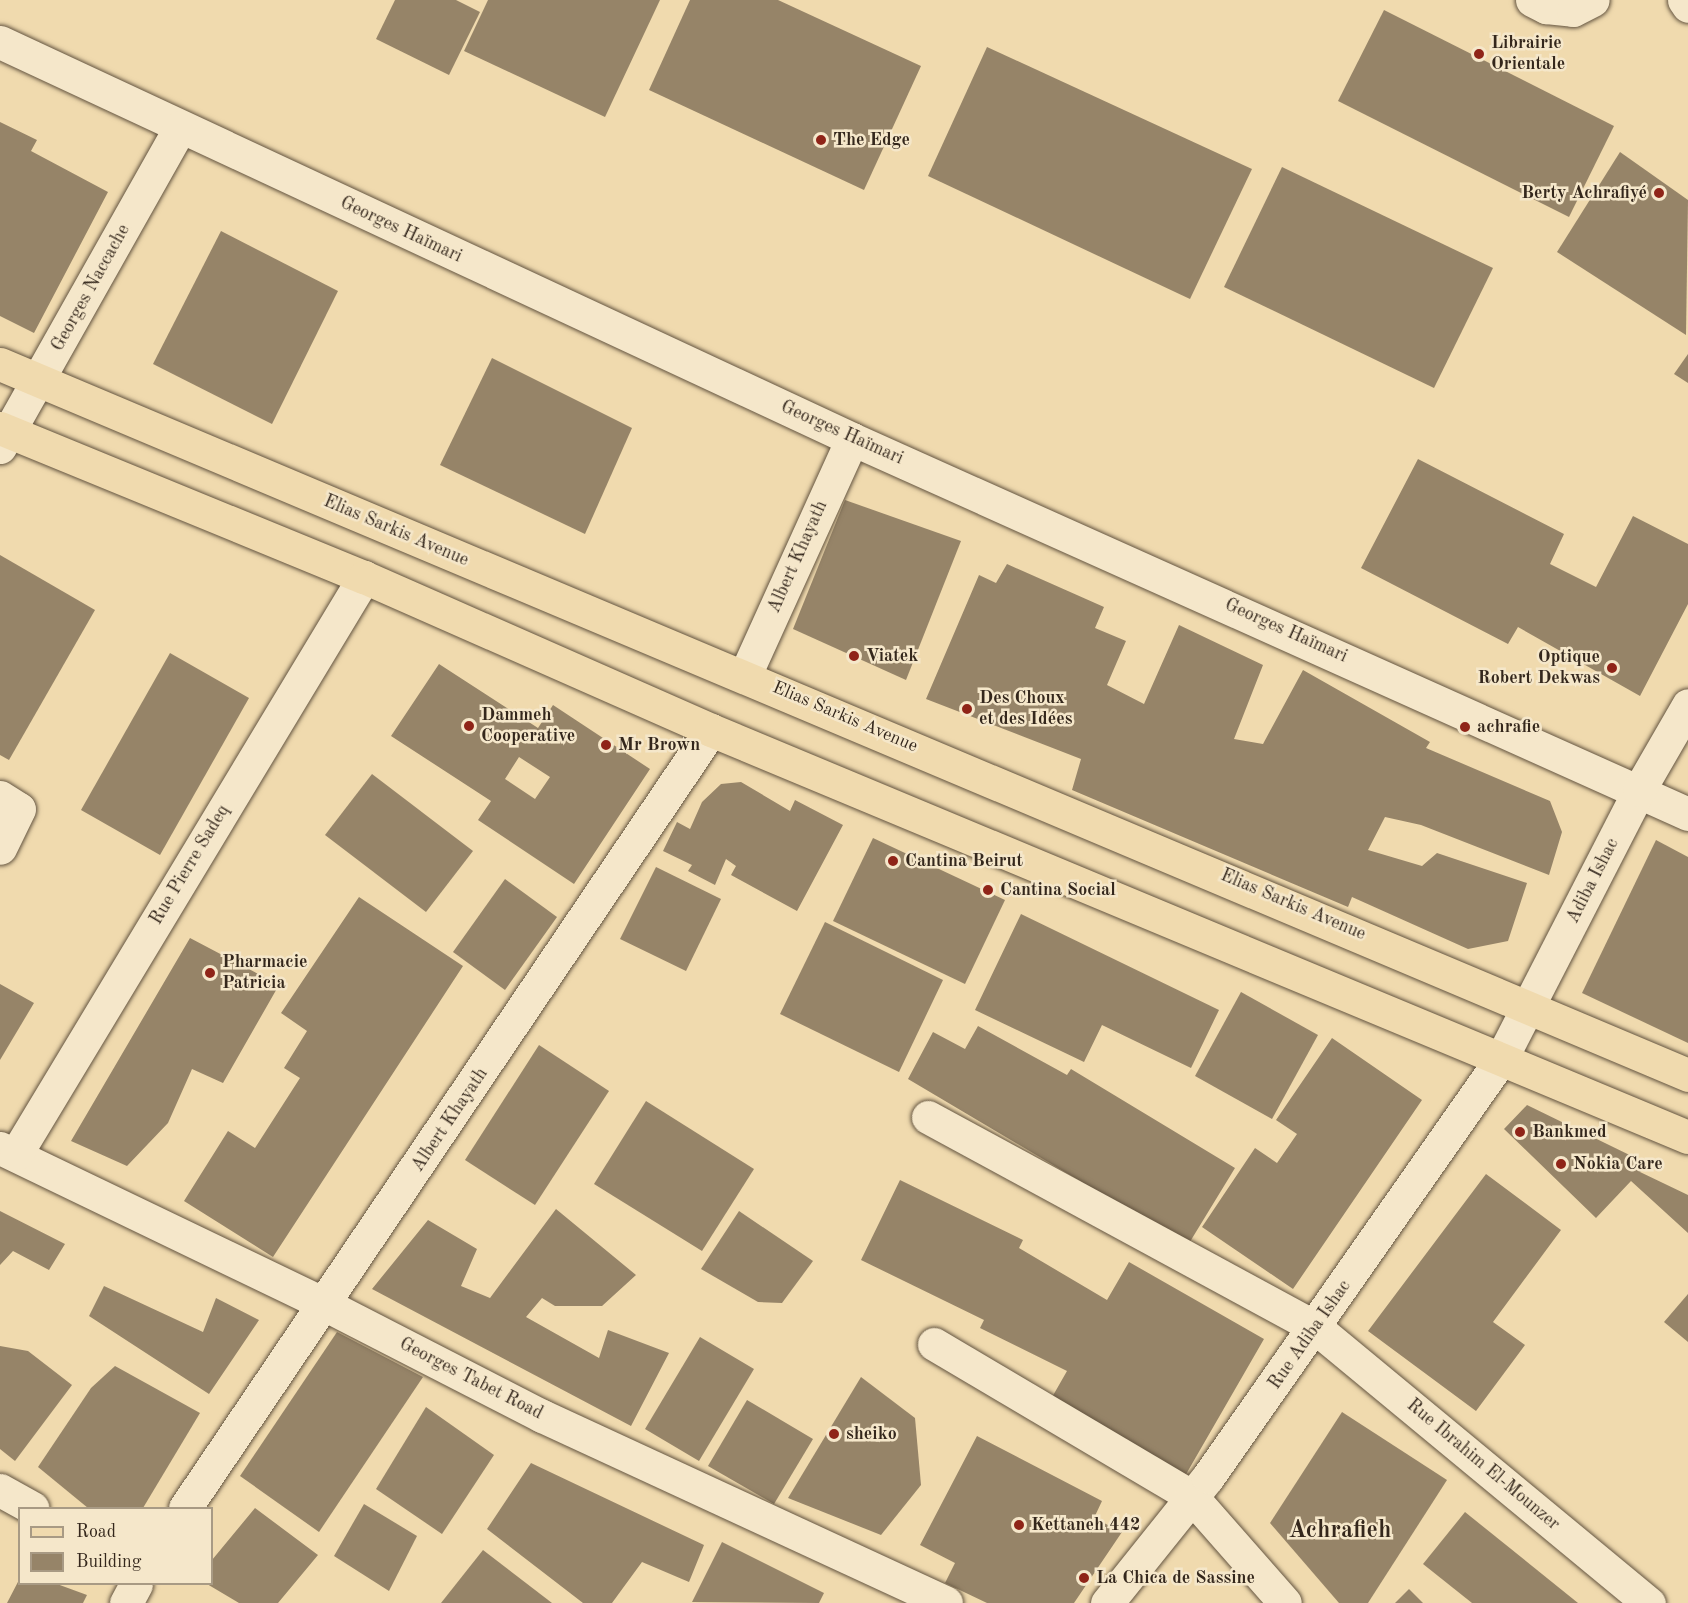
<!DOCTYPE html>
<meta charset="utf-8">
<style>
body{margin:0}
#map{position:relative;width:1688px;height:1603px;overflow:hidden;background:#f0daae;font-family:"Old Standard TT",serif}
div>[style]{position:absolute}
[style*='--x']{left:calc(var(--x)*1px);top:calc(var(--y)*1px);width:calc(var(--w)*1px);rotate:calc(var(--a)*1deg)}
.building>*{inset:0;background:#968468}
.roads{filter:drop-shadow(0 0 2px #635440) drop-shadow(0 0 2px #635440)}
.minor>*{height:33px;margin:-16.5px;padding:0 16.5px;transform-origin:16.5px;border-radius:16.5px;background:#f5e7ca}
.major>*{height:33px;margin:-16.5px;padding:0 16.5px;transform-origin:16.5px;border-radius:16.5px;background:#f0daae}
.dots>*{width:16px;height:16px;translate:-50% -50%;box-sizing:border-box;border:3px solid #f5e7ca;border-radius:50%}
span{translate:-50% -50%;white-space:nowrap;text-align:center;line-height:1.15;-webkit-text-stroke:5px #f5e7ca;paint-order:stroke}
.poi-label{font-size:18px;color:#34271c;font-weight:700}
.left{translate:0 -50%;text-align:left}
.right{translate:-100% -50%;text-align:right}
.street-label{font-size:18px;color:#34271c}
.district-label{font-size:24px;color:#34271c;font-weight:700}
.legend{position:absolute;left:18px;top:1507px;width:195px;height:78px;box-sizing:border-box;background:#f5e7ca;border:2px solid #a89a84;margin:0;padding:8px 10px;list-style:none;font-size:18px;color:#34271c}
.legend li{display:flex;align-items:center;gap:12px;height:30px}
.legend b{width:30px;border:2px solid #a89a84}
</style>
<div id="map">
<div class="building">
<div style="clip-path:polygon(395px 0,456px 0,480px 12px,449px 75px,376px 39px)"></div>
<div style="clip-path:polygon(488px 0,660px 0,605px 117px,464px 51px)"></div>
<div style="clip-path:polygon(690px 0,778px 0,921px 66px,864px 190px,649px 90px)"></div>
<div style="clip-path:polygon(1384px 10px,1614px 126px,1569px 217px,1338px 101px)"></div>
<div style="clip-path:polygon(987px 47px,1252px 169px,1190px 299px,928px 176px)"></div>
<div style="clip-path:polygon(0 122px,37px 140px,31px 151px,108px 192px,34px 333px,0 316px)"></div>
<div style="clip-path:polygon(1620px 152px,1688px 200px,1686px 335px,1557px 252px)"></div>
<div style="clip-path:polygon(1282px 167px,1493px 268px,1434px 388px,1224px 287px)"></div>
<div style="clip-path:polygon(221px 231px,338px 291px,272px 424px,153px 364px)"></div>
<div style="clip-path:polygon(1688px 354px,1688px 383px,1674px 374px)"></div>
<div style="clip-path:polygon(492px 358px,632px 428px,585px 534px,440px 465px)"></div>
<div style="clip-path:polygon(1418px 459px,1564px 534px,1550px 564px,1596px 587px,1633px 516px,1688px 544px,1688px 604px,1640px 696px,1518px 627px,1508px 644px,1361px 568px)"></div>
<div style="clip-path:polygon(845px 500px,961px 541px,906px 680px,793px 629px)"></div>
<div style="clip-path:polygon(0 555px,95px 610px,9px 760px,0 755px)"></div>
<div style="clip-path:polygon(1007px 564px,1104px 607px,1095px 628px,1126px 641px,1107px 685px,1144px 704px,1179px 625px,1263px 665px,1234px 739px,1263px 744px,1303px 670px,1430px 742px,1426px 748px,1550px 801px,1562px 832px,1549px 875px,1421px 825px,1385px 817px,1368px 850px,1422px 866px,1437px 853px,1527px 883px,1508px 941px,1468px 949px,1352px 897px,1348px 907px,1072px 790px,1081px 759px,926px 699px,979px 575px,996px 583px)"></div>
<div style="clip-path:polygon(170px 653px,249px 698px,160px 855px,81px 810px)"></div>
<div style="clip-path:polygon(evenodd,439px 664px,538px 728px,553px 705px,650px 769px,574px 884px,478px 820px,491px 801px,391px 736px,439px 664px,519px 757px,550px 777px,535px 799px,505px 779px,519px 757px)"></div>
<div style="clip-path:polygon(372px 774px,473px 851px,426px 912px,325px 835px)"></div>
<div style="clip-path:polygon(741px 782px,790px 811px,795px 800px,843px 825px,797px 911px,731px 875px,736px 866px,726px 859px,715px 885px,688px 871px,692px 865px,663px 851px,677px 822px,690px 829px,702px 802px,721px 784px)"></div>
<div style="clip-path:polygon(873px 838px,1005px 900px,965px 984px,833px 921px)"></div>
<div style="clip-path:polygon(1656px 840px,1688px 857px,1688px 1043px,1582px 993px)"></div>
<div style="clip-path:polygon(656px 867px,721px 899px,686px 971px,620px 939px)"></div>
<div style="clip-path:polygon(505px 879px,557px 917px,505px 990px,453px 952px)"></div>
<div style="clip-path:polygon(359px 897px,463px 966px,273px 1257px,184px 1201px,228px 1131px,255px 1148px,300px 1078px,284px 1068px,307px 1031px,281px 1013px)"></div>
<div style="clip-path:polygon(1021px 914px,1219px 1010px,1191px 1068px,1102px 1025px,1084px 1062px,975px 1010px)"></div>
<div style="clip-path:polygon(825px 922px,943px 980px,899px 1072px,780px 1014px)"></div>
<div style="clip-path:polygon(190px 938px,279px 985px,223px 1083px,192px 1069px,168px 1123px,127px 1166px,71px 1141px)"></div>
<div style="clip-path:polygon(0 984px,34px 1003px,0 1060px)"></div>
<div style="clip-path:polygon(1241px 992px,1318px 1035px,1272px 1119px,1195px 1076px)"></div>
<div style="clip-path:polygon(978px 1026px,1067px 1075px,1071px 1069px,1235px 1168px,1188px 1245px,908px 1079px,933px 1032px,965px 1049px)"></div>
<div style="clip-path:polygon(1332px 1038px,1422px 1100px,1293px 1289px,1202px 1227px,1255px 1148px,1277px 1163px,1297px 1134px,1276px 1120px)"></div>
<div style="clip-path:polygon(539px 1045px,609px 1091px,535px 1205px,465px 1160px)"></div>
<div style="clip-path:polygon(646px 1101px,754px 1169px,702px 1251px,594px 1184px)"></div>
<div style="clip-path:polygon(1527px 1105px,1648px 1164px,1640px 1172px,1688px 1195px,1688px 1233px,1631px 1181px,1596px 1218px,1504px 1129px)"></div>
<div style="clip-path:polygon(1486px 1174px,1561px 1230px,1493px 1322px,1525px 1345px,1476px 1411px,1368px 1331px)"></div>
<div style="clip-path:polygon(900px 1180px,1023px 1240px,1019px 1248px,1107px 1300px,1129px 1262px,1264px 1339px,1185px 1476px,1051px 1399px,1067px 1371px,980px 1328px,984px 1320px,861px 1260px)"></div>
<div style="clip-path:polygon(556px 1209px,636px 1275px,602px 1306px,555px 1306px,542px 1298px,526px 1317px,599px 1358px,608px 1330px,669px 1353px,631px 1426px,372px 1289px,428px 1220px,477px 1249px,461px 1286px,490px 1298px)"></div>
<div style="clip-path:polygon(0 1211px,65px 1244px,49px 1270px,13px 1251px,0 1265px)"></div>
<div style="clip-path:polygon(739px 1211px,813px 1261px,782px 1303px,758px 1302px,701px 1269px)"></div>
<div style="clip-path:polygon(104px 1286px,203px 1332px,216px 1298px,259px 1320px,209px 1394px,89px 1316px)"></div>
<div style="clip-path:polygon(1688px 1294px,1688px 1342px,1664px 1322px)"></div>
<div style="clip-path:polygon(337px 1332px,423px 1377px,319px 1532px,240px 1476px)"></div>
<div style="clip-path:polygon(700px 1337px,754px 1369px,699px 1461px,645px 1429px)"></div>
<div style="clip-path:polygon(0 1346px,28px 1351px,72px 1385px,15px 1461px,0 1449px)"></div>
<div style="clip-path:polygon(115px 1366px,200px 1413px,143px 1508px,88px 1508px,38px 1467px,91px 1388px)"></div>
<div style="clip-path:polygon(861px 1377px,915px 1418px,921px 1485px,881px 1535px,788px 1498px)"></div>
<div style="clip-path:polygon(747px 1400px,813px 1439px,774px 1504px,708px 1466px)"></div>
<div style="clip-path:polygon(426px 1407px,494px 1455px,442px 1534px,376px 1489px)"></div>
<div style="clip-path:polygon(1342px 1412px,1447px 1480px,1368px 1603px,1339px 1603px,1270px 1523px)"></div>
<div style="clip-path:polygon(977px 1436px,1102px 1501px,1094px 1518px,1122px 1532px,1074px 1603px,987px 1603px,945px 1583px,955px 1563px,920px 1545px)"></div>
<div style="clip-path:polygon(531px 1463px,704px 1545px,689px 1582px,642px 1562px,612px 1603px,583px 1603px,487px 1529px)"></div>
<div style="clip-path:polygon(364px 1504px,417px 1536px,389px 1591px,334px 1556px)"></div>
<div style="clip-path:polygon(255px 1508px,318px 1555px,278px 1603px,239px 1603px,207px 1584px,212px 1584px,212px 1560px)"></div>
<div style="clip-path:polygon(1465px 1512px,1578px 1603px,1472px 1603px,1423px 1564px)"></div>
<div style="clip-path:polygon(722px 1542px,824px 1593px,819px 1603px,692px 1602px)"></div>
<div style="clip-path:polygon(483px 1550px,552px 1603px,441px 1603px)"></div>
<div style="clip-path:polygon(20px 1578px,20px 1584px,57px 1584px,87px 1595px,83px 1603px,7px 1603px)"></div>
<div style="clip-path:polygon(1409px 1589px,1423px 1603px,1395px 1603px)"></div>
</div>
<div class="roads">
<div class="minor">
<div style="--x:1532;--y:0;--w:16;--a:27"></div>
<div style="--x:1546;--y:7;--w:27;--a:6"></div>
<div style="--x:1573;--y:10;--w:22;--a:-27"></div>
<div style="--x:1684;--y:0;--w:7;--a:56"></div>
<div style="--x:0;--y:42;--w:940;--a:24.98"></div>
<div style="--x:852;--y:439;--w:916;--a:24.16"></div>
<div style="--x:0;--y:447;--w:367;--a:-60.6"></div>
<div style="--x:745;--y:675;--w:259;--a:-65.6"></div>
<div style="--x:0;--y:797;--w:22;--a:32"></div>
<div style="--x:19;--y:809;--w:43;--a:116"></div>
<div style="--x:928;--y:1117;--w:442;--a:28.5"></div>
<div style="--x:1316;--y:1328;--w:432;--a:39.6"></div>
<div style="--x:0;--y:1148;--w:362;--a:25.7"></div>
<div style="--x:326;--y:1305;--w:243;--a:27.2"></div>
<div style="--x:542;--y:1416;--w:445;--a:24.8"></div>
<div style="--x:16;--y:1154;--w:674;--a:-58.9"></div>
<div style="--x:934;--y:1344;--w:299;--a:30.6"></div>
<div style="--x:1191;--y:1496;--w:142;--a:48.7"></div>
<div style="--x:0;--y:1490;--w:37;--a:29"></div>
<div style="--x:185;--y:1508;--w:939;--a:-55.94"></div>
<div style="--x:126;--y:1603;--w:21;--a:-62"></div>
<div style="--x:1107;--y:1603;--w:161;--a:-51.3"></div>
<div style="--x:1208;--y:1477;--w:510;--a:-54.97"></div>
<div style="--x:1501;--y:1059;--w:302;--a:-62.8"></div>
<div style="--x:1639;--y:790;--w:98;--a:-60"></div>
</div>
<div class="major">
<div style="--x:0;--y:364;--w:1832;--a:22.84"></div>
<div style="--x:0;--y:428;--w:393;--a:22.3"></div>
<div style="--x:364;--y:577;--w:379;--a:23.8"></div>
<div style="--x:711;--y:730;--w:1058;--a:22.62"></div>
</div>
</div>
<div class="dots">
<div style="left:1479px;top:54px;background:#8f2418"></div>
<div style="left:821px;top:140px;background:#8f2418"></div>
<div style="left:1659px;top:193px;background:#8f2418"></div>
<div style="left:854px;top:656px;background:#8f2418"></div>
<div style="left:1612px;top:668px;background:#8f2418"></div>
<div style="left:967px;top:709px;background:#8f2418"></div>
<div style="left:469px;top:726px;background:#8f2418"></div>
<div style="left:1465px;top:727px;background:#8f2418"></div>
<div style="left:606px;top:745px;background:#8f2418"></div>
<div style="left:893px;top:861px;background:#8f2418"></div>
<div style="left:988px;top:890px;background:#8f2418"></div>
<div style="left:210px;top:973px;background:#8f2418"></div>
<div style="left:1520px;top:1132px;background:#8f2418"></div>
<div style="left:1561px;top:1164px;background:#8f2418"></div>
<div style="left:834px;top:1434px;background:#8f2418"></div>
<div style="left:1019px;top:1525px;background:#8f2418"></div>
<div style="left:1084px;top:1578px;background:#8f2418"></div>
</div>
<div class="poi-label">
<span class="left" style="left:1491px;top:54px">Librairie<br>Orientale</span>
<span class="left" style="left:833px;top:140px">The Edge</span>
<span class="right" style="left:1647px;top:193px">Berty Achrafiyé</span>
<span class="left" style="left:866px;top:656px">Viatek</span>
<span class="right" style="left:1600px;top:668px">Optique<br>Robert Dekwas</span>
<span class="left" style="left:979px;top:709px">Des Choux<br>et des Idées</span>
<span class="left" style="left:481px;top:726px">Dammeh<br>Cooperative</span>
<span class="left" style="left:1477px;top:727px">achrafie</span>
<span class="left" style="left:618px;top:745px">Mr Brown</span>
<span class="left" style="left:905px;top:861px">Cantina Beirut</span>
<span class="left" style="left:1000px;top:890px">Cantina Social</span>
<span class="left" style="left:222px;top:973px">Pharmacie<br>Patricia</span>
<span class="left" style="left:1532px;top:1132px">Bankmed</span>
<span class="left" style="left:1573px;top:1164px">Nokia Care</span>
<span class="left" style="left:846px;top:1434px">sheiko</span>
<span class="left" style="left:1031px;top:1525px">Kettaneh 442</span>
<span class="left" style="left:1096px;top:1578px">La Chica de Sassine</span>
</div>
<div class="street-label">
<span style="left:401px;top:230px;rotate:25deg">Georges Haïmari</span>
<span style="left:91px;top:288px;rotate:-61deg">Georges Naccache</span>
<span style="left:842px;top:433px;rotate:24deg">Georges Haïmari</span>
<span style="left:396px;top:531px;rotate:23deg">Elias Sarkis Avenue</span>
<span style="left:798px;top:557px;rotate:-66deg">Albert Khayath</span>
<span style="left:1286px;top:631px;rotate:24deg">Georges Haïmari</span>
<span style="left:845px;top:717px;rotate:23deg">Elias Sarkis Avenue</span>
<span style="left:190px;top:865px;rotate:-59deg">Rue Pierre Sadeq</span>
<span style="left:1593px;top:881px;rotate:-63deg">Adiba Ishac</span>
<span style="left:1293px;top:905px;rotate:23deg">Elias Sarkis Avenue</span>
<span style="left:450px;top:1120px;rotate:-56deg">Albert Khayath</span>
<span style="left:1310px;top:1335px;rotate:-55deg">Rue Adiba Ishac</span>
<span style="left:471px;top:1379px;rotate:27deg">Georges Tabet Road</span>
<span style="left:1483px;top:1465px;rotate:40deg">Rue Ibrahim El-Mounzer</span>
</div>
<div class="district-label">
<span style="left:1340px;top:1532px">Achrafieh</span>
</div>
<ul class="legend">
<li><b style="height:8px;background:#f0daae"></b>Road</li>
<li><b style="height:16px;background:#968468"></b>Building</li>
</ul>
</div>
